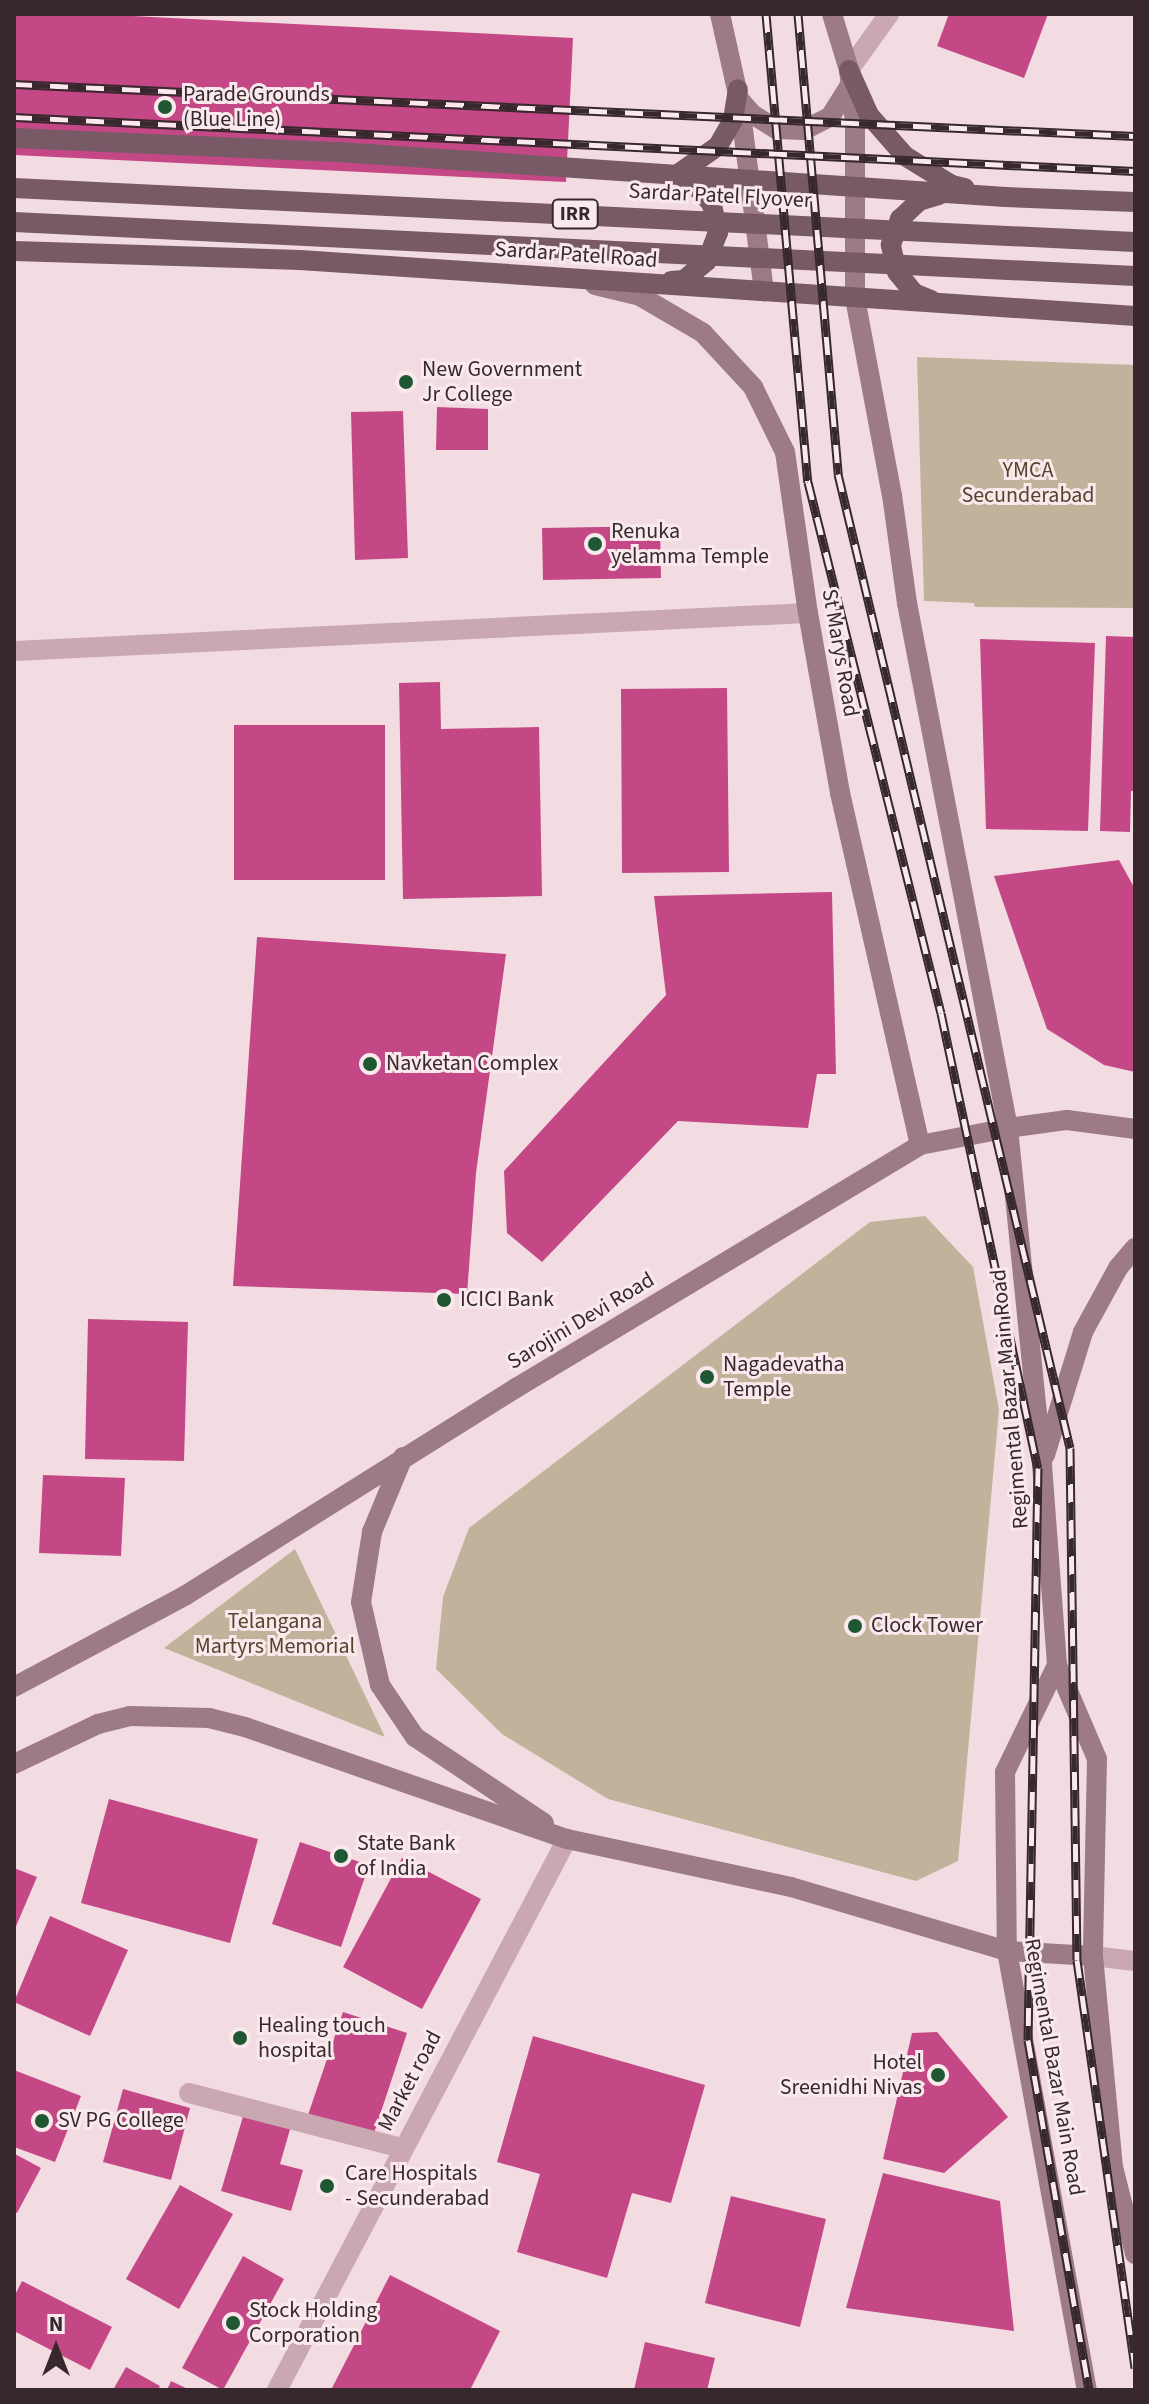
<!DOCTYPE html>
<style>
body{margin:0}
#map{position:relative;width:1149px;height:2404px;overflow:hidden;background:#f2dce1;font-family:"Source Sans 3",sans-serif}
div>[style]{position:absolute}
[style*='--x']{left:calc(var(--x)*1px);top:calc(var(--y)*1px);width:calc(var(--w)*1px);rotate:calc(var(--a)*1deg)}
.green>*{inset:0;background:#c1b29c}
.building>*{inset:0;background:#c44886}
.minor>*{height:20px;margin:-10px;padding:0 10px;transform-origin:10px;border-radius:10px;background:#caa8b2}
.tertiary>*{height:20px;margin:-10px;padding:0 10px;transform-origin:10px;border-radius:10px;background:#caa8b2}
.secondary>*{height:20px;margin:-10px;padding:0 10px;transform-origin:10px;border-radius:10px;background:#9d7a87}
.primary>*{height:20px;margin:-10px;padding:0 10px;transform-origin:10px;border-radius:10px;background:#785a66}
.rail>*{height:9px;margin-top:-4.5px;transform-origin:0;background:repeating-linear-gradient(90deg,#f9e9ec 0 18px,#37282e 0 36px);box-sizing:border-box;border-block:2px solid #37282e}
.dots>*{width:22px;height:22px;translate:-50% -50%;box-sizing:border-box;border:4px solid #f9e9ec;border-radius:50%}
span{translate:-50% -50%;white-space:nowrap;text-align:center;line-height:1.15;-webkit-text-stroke:6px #f9e9ec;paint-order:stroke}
.shield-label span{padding:2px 6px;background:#f9e9ec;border:2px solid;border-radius:6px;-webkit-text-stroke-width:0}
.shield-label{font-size:20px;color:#37282e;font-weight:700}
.poi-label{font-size:22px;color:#37282e}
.left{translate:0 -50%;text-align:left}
.right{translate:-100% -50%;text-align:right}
.street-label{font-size:22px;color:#37282e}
.park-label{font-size:22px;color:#54452c}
.frame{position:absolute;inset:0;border:16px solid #37282e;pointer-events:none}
.north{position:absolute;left:16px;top:2308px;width:80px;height:80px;-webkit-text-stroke:6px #f9e9ec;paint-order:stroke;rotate:0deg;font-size:22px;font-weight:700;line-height:32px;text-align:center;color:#37282e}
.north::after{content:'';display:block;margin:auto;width:28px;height:36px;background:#37282e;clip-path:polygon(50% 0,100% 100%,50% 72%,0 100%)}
</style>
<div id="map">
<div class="green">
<div style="clip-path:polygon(917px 357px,1135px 365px,1135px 608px,975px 607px,974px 603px,924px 601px)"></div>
<div style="clip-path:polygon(925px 1216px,973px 1267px,999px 1410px,958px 1861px,916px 1881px,608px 1799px,502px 1734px,436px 1669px,443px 1597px,469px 1528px,870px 1222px)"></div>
<div style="clip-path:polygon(295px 1549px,385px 1737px,164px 1648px)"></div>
</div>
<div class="building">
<div style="clip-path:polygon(14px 14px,93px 14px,573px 38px,566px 182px,14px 155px)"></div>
<div style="clip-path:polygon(949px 14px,1048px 14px,1024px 78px,937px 46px)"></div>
<div style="clip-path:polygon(437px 407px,488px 409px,488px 450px,436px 450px)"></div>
<div style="clip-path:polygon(403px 411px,408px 558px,355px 560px,351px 412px)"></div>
<div style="clip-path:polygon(660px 526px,661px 578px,543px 580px,542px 528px)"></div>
<div style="clip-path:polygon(1106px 636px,1135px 637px,1135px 791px,1131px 791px,1130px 832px,1100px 831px)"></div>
<div style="clip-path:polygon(980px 639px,1095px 643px,1088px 831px,986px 829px)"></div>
<div style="clip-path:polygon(440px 682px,441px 729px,539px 727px,542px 896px,403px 899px,399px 683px)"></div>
<div style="clip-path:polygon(727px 688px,729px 872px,622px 873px,621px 689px)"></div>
<div style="clip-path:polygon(234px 725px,385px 725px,385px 880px,234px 880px)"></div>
<div style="clip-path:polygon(1119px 860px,1135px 889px,1135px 1072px,1104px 1065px,1047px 1029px,994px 876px)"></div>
<div style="clip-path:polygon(832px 892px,836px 1074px,817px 1074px,808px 1128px,678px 1121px,542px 1262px,507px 1233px,504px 1171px,666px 995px,654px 896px)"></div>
<div style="clip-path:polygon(257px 937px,506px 954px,476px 1173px,467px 1294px,233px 1286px)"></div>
<div style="clip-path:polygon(88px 1319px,188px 1322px,184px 1461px,85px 1459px)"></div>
<div style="clip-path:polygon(43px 1475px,125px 1478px,121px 1556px,39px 1553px)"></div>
<div style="clip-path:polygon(109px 1799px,258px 1839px,230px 1943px,81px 1903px)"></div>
<div style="clip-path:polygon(300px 1842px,369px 1865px,341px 1947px,272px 1924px)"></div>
<div style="clip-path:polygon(402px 1858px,481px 1899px,422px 2009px,343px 1967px)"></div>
<div style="clip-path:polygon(14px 1868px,37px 1877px,14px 1931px)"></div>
<div style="clip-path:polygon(50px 1916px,128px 1950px,90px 2036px,14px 2002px)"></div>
<div style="clip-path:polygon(343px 2012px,407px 2033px,373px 2136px,308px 2115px)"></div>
<div style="clip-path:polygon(937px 2032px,1008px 2117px,944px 2173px,883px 2159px,912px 2033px)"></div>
<div style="clip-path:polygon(533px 2036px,705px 2085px,671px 2203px,632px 2193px,607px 2278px,517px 2252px,540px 2174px,497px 2162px)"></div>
<div style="clip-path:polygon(14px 2070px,81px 2096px,55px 2162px,14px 2147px)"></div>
<div style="clip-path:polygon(123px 2089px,190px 2108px,171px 2180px,103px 2162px)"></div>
<div style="clip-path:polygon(244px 2113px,291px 2126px,280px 2164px,303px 2170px,291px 2211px,221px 2191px)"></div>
<div style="clip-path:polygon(15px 2154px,41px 2168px,17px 2213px,14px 2211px)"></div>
<div style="clip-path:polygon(883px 2173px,1000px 2201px,1014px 2331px,846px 2308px)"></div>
<div style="clip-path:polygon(180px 2185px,233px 2214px,179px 2309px,126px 2279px)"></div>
<div style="clip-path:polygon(731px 2196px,826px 2219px,800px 2327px,705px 2303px)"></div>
<div style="clip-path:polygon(243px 2256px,284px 2279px,223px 2390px,182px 2368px)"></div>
<div style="clip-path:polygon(390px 2275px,500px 2331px,470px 2390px,331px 2390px)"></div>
<div style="clip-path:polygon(22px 2281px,112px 2327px,90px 2370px,14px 2331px,14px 2297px)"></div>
<div style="clip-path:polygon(645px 2342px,715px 2358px,707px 2390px,634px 2390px)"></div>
<div style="clip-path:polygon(126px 2367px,160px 2386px,158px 2390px,113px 2390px)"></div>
<div style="clip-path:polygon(171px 2381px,190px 2390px,167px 2390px)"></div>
</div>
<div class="minor">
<div style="--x:849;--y:70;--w:69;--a:-54.5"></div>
<div style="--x:1093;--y:1956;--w:42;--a:6.8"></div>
<div style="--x:189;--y:2093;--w:219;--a:14.5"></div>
</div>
<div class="tertiary">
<div style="--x:14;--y:651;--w:795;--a:-2.74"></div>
<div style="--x:277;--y:2390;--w:623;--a:-62.24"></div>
</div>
<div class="secondary">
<div style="--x:720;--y:14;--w:87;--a:77.4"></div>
<div style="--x:739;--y:99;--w:194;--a:82.6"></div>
<div style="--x:832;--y:14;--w:59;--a:73.1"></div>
<div style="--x:849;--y:70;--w:53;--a:83.5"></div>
<div style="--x:855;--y:123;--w:175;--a:90"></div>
<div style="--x:855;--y:298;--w:200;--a:79.4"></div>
<div style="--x:892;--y:495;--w:109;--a:82.1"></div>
<div style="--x:907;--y:603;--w:535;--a:79.11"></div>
<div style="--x:1008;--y:1128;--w:339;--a:84.2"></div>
<div style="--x:1042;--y:1465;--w:201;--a:85.7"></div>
<div style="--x:1057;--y:1665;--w:102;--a:66.9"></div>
<div style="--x:1097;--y:1759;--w:197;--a:91.2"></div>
<div style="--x:1093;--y:1956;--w:212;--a:84.6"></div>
<div style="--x:1113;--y:2167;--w:90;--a:75.8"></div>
<div style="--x:739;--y:99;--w:20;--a:49"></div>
<div style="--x:752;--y:114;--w:28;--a:32"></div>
<div style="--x:776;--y:129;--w:28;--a:2"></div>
<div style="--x:804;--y:130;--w:29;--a:-27"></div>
<div style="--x:830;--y:117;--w:39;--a:-58"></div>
<div style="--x:595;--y:285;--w:46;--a:13.7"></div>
<div style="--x:640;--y:296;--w:73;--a:30.4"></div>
<div style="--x:703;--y:333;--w:74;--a:47.2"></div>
<div style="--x:753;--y:387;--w:72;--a:63.8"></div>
<div style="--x:785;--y:452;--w:163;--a:81.9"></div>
<div style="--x:808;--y:613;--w:183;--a:79.9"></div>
<div style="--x:840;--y:793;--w:361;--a:77.2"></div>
<div style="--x:1045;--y:1455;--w:129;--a:-72.8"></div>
<div style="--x:1083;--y:1332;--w:73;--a:-61.3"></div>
<div style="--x:1118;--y:1268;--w:26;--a:-50"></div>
<div style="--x:403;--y:1457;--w:81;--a:112.5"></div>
<div style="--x:372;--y:1532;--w:71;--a:98.9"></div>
<div style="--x:361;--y:1602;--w:85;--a:77.1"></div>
<div style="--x:380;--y:1685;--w:63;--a:56.1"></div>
<div style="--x:415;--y:1737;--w:155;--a:33.7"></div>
<div style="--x:1057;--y:1665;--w:119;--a:115.9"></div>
<div style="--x:1005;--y:1772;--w:179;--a:89.4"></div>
<div style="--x:1007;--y:1951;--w:446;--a:79.7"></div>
<div style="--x:14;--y:1687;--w:195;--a:-28.1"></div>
<div style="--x:186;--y:1595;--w:390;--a:-32.1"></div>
<div style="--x:516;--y:1388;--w:471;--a:-31"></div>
<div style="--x:920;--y:1145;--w:90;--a:-10.9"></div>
<div style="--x:1008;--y:1128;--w:60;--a:-7.7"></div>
<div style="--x:1067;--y:1120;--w:69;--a:7.5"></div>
<div style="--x:14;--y:1764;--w:93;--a:-25.5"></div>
<div style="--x:98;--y:1724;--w:33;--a:-14"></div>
<div style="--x:130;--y:1716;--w:79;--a:1.5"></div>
<div style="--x:209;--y:1718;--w:37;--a:14"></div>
<div style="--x:245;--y:1727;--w:341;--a:19.2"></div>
<div style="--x:567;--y:1839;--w:229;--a:12.1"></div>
<div style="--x:791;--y:1887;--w:225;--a:16.5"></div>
<div style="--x:1007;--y:1951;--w:86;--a:3.3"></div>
</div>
<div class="primary">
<div style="--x:849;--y:70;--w:49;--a:66"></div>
<div style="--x:869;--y:115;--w:55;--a:48.7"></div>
<div style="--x:905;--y:156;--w:55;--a:31.7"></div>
<div style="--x:952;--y:185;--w:13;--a:13"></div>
<div style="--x:14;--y:138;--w:324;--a:2.5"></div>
<div style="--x:338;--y:152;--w:669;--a:3.86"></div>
<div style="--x:1005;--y:197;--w:130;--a:2.2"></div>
<div style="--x:678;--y:174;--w:49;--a:-35"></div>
<div style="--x:718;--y:146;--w:30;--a:-60"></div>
<div style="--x:733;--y:120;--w:31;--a:-81"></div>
<div style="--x:14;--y:188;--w:1122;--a:2.76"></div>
<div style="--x:14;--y:222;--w:1122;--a:2.76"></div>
<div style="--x:14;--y:251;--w:286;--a:1.8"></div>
<div style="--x:300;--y:260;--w:837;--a:3.84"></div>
<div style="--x:671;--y:281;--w:13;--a:-4"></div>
<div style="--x:684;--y:280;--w:30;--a:-40"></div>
<div style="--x:707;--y:261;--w:30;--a:-69"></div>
<div style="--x:718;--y:233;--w:30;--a:-102"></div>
<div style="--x:712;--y:204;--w:30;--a:-132"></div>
<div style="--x:692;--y:182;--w:16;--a:-150"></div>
<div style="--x:931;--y:300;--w:18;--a:-158"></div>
<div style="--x:914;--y:293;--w:27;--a:-129"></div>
<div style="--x:897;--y:272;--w:28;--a:-103"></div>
<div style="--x:891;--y:245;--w:28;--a:-71"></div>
<div style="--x:900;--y:219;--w:26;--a:-43"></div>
<div style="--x:919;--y:201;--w:21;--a:-17"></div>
</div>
<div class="rail">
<div style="--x:766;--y:14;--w:470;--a:84.9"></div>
<div style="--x:808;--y:482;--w:547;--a:75.94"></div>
<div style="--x:941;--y:1013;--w:465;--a:78"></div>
<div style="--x:1038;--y:1468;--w:572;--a:91"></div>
<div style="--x:1028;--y:2040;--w:355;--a:80.1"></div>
<div style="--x:798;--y:14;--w:462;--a:85"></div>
<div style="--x:838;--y:474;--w:1001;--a:76.6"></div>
<div style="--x:1070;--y:1448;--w:512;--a:89.22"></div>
<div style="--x:1077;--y:1960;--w:412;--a:81.9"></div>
<div style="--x:14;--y:84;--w:1122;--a:2.66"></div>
<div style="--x:14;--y:117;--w:1122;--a:2.76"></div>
</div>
<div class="dots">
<div style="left:165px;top:107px;background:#1e5731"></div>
<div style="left:406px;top:382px;background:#1e5731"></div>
<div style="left:595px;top:544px;background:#1e5731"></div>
<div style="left:370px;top:1064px;background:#1e5731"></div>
<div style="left:444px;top:1300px;background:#1e5731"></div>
<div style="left:707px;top:1377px;background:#1e5731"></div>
<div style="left:855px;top:1626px;background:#1e5731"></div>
<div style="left:341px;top:1856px;background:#1e5731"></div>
<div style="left:240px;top:2038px;background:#1e5731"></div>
<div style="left:938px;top:2075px;background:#1e5731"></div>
<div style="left:42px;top:2121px;background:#1e5731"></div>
<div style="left:327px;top:2186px;background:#1e5731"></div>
<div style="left:233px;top:2323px;background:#1e5731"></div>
</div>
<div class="shield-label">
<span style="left:575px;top:214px">IRR</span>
</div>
<div class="poi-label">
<span class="left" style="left:183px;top:107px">Parade Grounds<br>(Blue Line)</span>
<span class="left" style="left:422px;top:382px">New Government<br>Jr College</span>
<span class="left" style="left:611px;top:544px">Renuka<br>yelamma Temple</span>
<span class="left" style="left:386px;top:1064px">Navketan Complex</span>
<span class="left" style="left:460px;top:1300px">ICICI Bank</span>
<span class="left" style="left:723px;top:1377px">Nagadevatha<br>Temple</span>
<span class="left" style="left:871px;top:1626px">Clock Tower</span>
<span class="left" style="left:357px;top:1856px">State Bank<br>of India</span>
<span class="left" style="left:258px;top:2038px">Healing touch<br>hospital</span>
<span class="right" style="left:922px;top:2075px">Hotel<br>Sreenidhi Nivas</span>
<span class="left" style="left:58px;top:2121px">SV PG College</span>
<span class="left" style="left:345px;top:2186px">Care Hospitals<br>- Secunderabad</span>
<span class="left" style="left:249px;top:2323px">Stock Holding<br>Corporation</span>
</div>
<div class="street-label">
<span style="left:720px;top:196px;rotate:3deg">Sardar Patel Flyover</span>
<span style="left:576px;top:255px;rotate:4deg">Sardar Patel Road</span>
<span style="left:840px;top:653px;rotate:80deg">St Marys Road</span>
<span style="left:581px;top:1321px;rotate:-31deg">Sarojini Devi Road</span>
<span style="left:1010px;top:1399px;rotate:-95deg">Regimental Bazar Main Road</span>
<span style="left:1054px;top:2067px;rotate:80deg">Regimental Bazar Main Road</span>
<span style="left:410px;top:2081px;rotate:-62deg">Market road</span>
</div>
<div class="park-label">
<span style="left:1028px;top:483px">YMCA<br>Secunderabad</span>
<span style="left:275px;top:1634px">Telangana<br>Martyrs Memorial</span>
</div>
<div class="frame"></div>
<div class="north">N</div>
</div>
